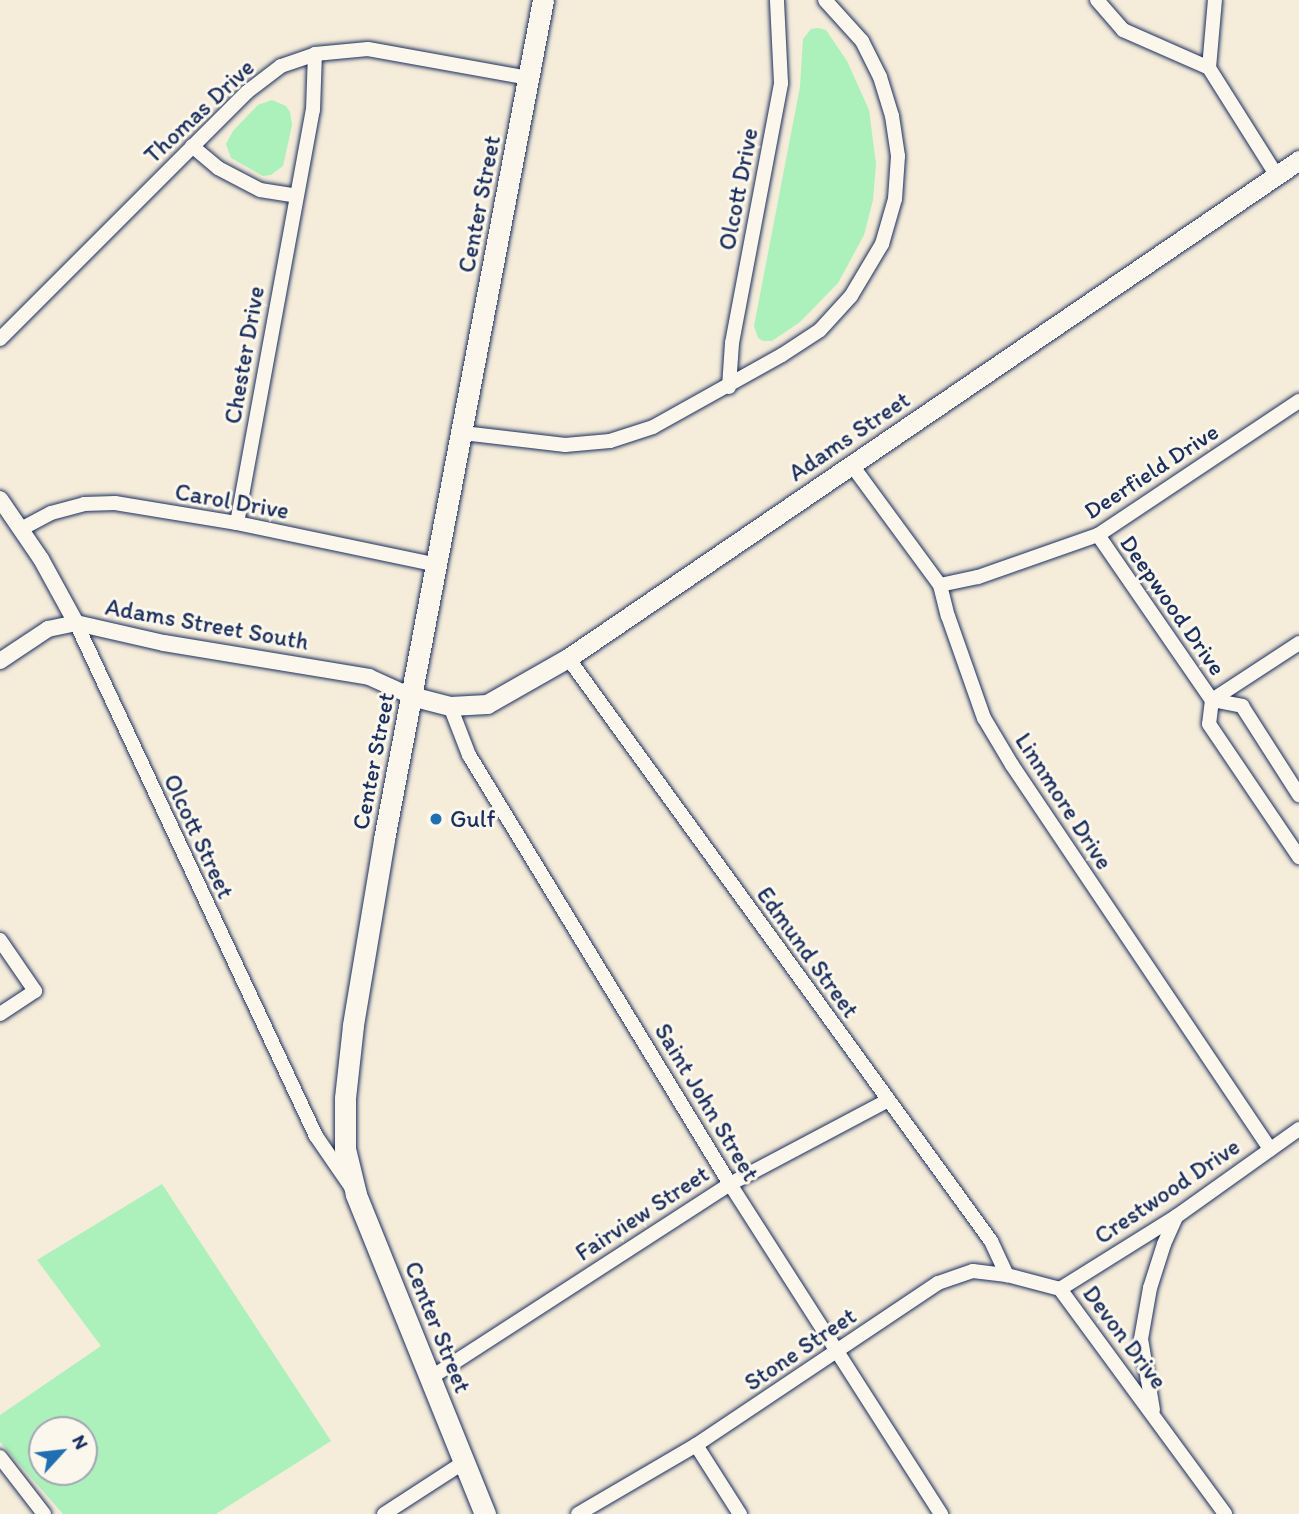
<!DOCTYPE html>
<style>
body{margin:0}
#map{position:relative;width:1299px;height:1514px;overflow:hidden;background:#f5ecda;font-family:Itim,sans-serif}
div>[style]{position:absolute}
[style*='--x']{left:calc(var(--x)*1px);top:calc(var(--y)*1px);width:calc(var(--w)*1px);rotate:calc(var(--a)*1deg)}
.green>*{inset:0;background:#acf0bb}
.roads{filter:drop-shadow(0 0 2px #1b2f5e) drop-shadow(0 0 2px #1b2f5e)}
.minor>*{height:14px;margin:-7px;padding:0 7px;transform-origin:7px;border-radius:7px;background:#fbf7ec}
.tertiary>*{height:16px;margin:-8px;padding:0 8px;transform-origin:8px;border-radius:8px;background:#fbf7ec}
.secondary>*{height:19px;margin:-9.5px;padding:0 9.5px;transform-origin:9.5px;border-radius:9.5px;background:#fbf7ec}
.primary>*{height:21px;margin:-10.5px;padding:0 10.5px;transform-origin:10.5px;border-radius:10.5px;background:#fbf7ec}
.dots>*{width:19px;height:19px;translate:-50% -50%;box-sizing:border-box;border:4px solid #fbf7ec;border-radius:50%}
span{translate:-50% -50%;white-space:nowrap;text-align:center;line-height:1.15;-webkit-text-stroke:6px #fbf7ec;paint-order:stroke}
.street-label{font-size:24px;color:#1b2f5e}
.poi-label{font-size:24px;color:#1b2f5e}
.left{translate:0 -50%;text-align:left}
.north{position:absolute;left:28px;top:1416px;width:70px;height:70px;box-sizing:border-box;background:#fbf7ec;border:2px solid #a1a7b3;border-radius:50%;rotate:63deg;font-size:19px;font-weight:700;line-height:28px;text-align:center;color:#1b2f5e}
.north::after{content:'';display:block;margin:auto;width:24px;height:32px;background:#1f6fb2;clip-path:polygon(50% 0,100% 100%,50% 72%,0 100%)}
</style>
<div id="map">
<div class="green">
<div style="clip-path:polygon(818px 28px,826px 30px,847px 61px,869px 110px,876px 164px,873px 200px,864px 235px,838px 283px,800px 322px,772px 341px,763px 341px,758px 338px,754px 326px,800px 87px,803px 39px,811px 29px)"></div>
<div style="clip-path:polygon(272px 100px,286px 106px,290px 112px,292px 125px,283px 166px,271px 175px,263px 176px,231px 158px,226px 144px,233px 131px,258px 105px)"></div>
<div style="clip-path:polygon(evenodd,162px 1184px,331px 1441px,216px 1514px,63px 1514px,0 1442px,0 1415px,101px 1346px,37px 1260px,162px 1184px,42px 1430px,84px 1430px,84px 1472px,42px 1472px,42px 1430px)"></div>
</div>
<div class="roads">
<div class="minor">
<div style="--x:1097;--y:0;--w:40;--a:49"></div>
<div style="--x:1123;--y:30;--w:94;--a:23.8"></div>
<div style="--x:1209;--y:68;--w:128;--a:57.8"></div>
<div style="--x:1209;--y:68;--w:68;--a:-85"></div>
<div style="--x:192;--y:146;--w:34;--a:40"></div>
<div style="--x:218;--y:168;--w:47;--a:27.6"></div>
<div style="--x:260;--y:190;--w:37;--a:9"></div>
<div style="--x:0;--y:339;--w:349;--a:-45"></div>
<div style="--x:247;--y:92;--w:43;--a:-37.4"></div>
<div style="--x:281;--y:66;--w:36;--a:-19"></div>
<div style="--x:315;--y:54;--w:53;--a:-5.4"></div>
<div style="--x:368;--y:49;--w:164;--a:10.2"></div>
<div style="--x:729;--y:387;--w:44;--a:-86.1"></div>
<div style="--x:732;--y:343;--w:265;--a:-79.3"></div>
<div style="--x:781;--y:83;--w:83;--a:-92.8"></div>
<div style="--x:463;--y:433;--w:103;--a:6.7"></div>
<div style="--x:565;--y:445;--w:45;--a:-5.1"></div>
<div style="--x:610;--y:441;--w:45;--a:-18"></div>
<div style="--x:653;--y:427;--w:148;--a:-29.2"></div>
<div style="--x:782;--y:355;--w:45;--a:-33.3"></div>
<div style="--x:820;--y:330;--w:46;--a:-47.6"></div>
<div style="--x:851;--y:296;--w:61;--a:-59.2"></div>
<div style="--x:882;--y:244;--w:47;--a:-73.9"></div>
<div style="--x:895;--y:199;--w:43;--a:-86"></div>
<div style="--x:898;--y:156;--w:40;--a:-98.5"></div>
<div style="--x:892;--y:116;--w:41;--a:-107.1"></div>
<div style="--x:880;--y:77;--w:40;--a:-116.6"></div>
<div style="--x:862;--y:41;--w:55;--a:-132.1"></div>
<div style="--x:851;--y:464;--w:150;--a:53.7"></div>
<div style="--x:940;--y:585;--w:32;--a:76"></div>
<div style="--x:948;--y:616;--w:108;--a:70.6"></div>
<div style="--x:984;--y:718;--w:55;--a:59.2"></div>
<div style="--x:1012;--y:765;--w:463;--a:56.1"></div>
<div style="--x:237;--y:523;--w:420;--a:-79.6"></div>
<div style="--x:313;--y:110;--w:56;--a:-88"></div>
<div style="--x:21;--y:529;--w:34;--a:-28"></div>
<div style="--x:51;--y:513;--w:34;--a:-15"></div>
<div style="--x:84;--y:504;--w:31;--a:-2"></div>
<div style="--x:115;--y:503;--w:124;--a:9.3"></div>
<div style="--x:237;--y:523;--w:205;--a:11.8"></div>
<div style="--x:1098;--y:535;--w:201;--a:55.4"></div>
<div style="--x:1212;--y:700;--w:24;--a:97"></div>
<div style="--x:1209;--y:724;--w:161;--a:55.9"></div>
<div style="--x:940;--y:585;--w:39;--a:-12"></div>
<div style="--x:978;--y:577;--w:127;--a:-19.3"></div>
<div style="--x:1098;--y:535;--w:242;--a:-33.7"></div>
<div style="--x:76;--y:623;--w:566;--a:64.93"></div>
<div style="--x:316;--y:1136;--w:62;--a:55.5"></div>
<div style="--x:568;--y:658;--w:720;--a:54.04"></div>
<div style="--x:991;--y:1241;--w:38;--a:65"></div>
<div style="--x:1212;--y:700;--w:31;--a:11"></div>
<div style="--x:1242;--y:706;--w:106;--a:57.4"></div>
<div style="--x:1212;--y:700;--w:104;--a:-33.2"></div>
<div style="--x:450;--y:706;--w:53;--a:68.8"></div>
<div style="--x:469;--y:755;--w:502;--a:58.68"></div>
<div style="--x:730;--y:1184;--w:392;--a:57.4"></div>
<div style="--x:0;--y:940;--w:62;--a:55.5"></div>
<div style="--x:35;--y:991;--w:42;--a:146.7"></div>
<div style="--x:1060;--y:1289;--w:138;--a:-32"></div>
<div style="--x:1177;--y:1216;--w:150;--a:-35.5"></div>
<div style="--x:1060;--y:1289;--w:279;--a:53.7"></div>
<div style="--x:430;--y:1378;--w:357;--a:-32.9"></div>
<div style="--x:730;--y:1184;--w:178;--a:-27.9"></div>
<div style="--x:1153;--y:1410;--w:72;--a:-99.6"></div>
<div style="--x:1141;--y:1339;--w:52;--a:-80"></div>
<div style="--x:1150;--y:1288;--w:46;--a:-72.3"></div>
<div style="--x:1164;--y:1244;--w:30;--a:-66"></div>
<div style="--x:696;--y:1445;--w:82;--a:57.5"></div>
<div style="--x:0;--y:1457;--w:72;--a:52.3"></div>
<div style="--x:384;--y:1514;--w:95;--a:-33"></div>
<div style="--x:578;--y:1514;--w:137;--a:-30.3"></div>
<div style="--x:696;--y:1445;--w:291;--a:-33.8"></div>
<div style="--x:938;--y:1283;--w:37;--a:-19"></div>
<div style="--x:973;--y:1271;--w:34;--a:7"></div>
<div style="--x:1007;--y:1275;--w:55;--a:14.8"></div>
</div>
<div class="tertiary">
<div style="--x:0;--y:499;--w:73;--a:55.7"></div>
<div style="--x:41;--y:559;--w:73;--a:61.3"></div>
<div style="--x:0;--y:661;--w:58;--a:-33.7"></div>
<div style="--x:48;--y:629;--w:29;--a:-12"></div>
<div style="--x:76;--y:623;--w:90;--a:12.8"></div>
<div style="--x:164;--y:643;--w:208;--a:9.4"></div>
<div style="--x:369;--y:677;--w:46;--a:24.3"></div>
</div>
<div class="secondary">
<div style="--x:411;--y:696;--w:40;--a:14.4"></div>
<div style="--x:450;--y:706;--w:37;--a:-3"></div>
<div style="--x:487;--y:704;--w:93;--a:-29.6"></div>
<div style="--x:568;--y:658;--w:885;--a:-34.26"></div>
</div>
<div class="primary">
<div style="--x:485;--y:1514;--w:345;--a:-112"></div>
<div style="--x:356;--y:1194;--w:46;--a:-103.7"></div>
<div style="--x:345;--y:1149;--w:51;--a:-90"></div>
<div style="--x:345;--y:1098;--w:73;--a:-83.7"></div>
<div style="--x:353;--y:1025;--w:189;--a:-80.5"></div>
<div style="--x:384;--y:839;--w:854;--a:-79.27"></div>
</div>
</div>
<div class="dots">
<div style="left:436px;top:819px;background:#1f6fb2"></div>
</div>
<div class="street-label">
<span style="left:199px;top:111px;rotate:-43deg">Thomas Drive</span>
<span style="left:738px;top:189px;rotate:-79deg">Olcott Drive</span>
<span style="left:479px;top:204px;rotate:-79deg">Center Street</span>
<span style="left:244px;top:355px;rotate:-80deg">Chester Drive</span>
<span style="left:849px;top:436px;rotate:-34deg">Adams Street</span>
<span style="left:1151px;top:471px;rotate:-33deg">Deerfield Drive</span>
<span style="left:232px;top:501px;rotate:10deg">Carol Drive</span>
<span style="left:1173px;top:605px;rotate:55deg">Deepwood Drive</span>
<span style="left:207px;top:624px;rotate:10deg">Adams Street South</span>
<span style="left:373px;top:761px;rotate:-79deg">Center Street</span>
<span style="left:1064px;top:801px;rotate:57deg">Linnmore Drive</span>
<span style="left:199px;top:836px;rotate:65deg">Olcott Street</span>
<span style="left:808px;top:952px;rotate:54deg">Edmund Street</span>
<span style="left:707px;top:1102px;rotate:59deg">Saint John Street</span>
<span style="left:1167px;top:1191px;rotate:-34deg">Crestwood Drive</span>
<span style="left:642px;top:1213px;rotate:-33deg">Fairview Street</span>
<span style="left:438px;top:1327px;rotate:68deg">Center Street</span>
<span style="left:1125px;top:1337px;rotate:53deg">Devon Drive</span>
<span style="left:800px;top:1349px;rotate:-34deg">Stone Street</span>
</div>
<div class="poi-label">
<span class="left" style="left:450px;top:819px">Gulf</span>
</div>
<div class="north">N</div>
</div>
